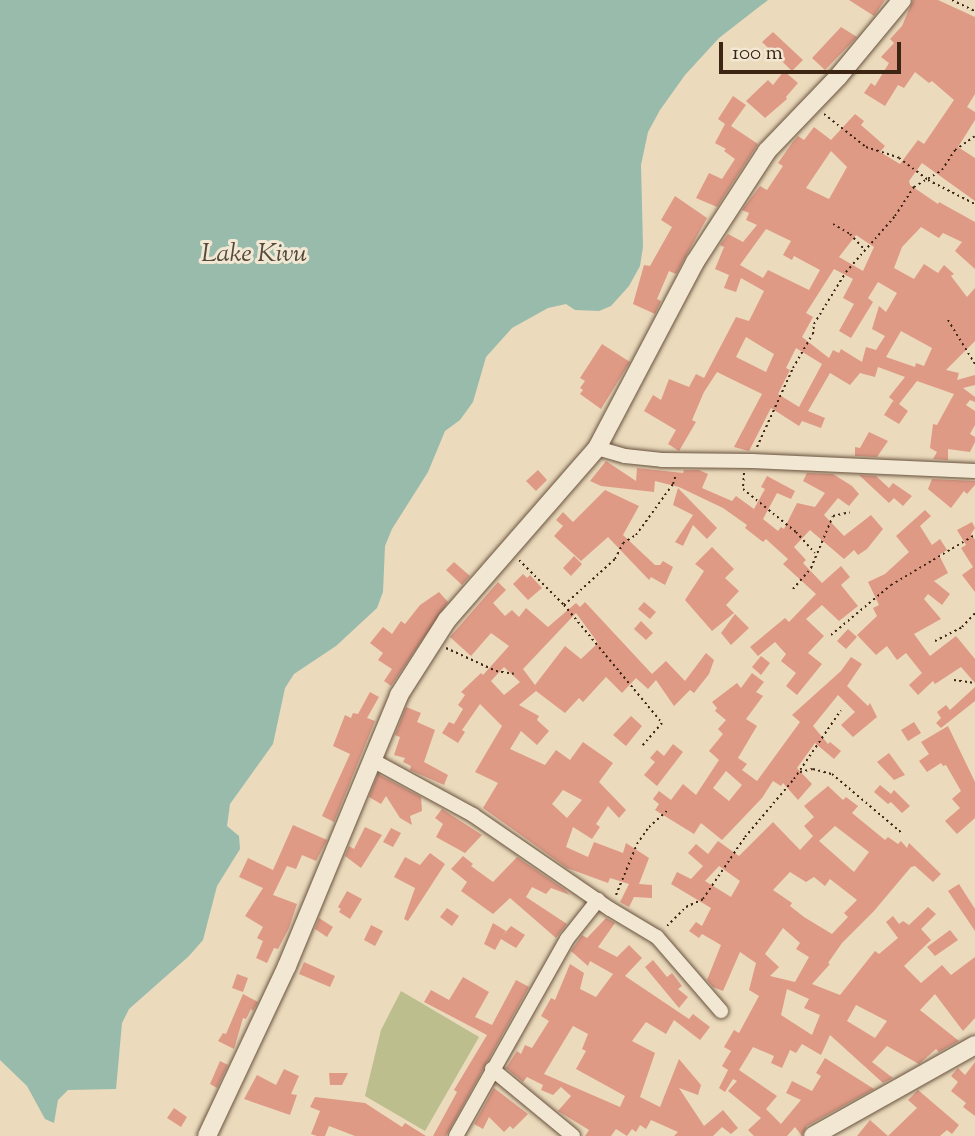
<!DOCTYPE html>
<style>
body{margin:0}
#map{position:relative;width:975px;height:1136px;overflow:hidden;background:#ebdabc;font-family:"Sorts Mill Goudy",serif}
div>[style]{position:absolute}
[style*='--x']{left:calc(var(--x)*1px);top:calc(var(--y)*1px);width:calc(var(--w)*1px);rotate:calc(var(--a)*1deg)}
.green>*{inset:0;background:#bcbe8d}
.water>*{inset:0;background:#99bbab}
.building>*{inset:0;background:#df9a86}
.path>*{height:2px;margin-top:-1px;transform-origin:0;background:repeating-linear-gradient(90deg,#3d2514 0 2px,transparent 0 5.5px)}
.roads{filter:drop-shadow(0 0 2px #68523e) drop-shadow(0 0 2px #68523e)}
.minor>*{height:14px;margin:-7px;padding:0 7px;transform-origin:7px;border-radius:7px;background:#f2e7d3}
.tertiary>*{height:18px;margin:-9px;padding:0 9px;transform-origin:9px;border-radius:9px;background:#f2e7d3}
span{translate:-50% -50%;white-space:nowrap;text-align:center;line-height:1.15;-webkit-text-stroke:6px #f2e7d3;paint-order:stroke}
.water-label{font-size:26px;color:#544a3a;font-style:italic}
.scale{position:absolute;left:719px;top:42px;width:182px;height:32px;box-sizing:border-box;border:4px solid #3d2514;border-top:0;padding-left:9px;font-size:21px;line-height:24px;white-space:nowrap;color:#3d2514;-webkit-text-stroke:5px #f2e7d3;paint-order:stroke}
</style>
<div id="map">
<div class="green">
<div style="clip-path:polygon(401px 991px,479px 1037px,425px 1131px,365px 1096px,381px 1030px)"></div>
</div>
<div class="water">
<div style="clip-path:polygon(0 0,768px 0,719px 38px,685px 75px,660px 110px,648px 132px,641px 165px,643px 247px,640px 266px,629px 286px,611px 306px,599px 311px,575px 310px,566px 304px,548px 308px,512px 328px,486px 357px,473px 402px,460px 420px,445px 431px,428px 472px,392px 529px,385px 546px,383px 592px,377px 608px,336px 646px,294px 674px,285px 688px,273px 744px,230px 804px,227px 826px,239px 836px,240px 849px,217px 886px,203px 940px,189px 956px,129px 1009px,122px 1023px,116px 1089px,68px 1090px,58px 1100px,54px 1123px,45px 1119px,27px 1086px,0 1060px)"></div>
</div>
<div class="building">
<div style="clip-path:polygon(849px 0,885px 0,874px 16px)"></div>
<div style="clip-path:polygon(evenodd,913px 0,938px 0,975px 17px,975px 94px,967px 107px,975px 112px,975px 120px,958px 147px,975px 158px,975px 201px,922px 163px,909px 181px,910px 185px,938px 204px,939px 202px,975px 222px,975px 269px,955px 251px,962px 242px,943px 233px,939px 238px,921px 227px,902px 247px,894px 268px,914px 279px,924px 264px,938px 273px,944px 265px,954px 274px,951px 276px,967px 297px,975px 288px,975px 341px,946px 370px,959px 373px,957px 380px,975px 375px,975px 385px,963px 388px,975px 397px,975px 402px,970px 400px,966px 405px,975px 411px,975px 425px,970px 434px,975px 437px,975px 442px,970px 452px,948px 449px,948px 460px,933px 459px,937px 452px,930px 448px,933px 424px,937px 425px,954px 394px,917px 381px,899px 404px,908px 411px,899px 424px,884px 415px,893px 401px,896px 403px,889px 397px,905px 377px,878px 367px,875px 377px,860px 373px,850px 385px,830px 373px,808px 411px,825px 418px,821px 428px,802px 421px,799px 426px,771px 408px,749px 451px,734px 447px,762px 394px,717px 372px,704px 392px,692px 420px,696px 422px,679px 451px,668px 444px,676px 430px,644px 411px,653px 395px,661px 400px,669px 379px,689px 387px,696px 374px,704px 378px,736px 317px,749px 321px,764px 291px,741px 278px,736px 292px,724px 288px,729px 275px,715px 269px,724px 247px,720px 245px,728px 234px,743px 242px,757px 225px,746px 220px,749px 213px,742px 210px,760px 186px,767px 190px,783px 166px,778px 163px,792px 143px,798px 136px,804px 140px,814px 127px,831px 140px,855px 114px,864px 121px,861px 125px,885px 146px,880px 152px,900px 164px,918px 140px,924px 144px,954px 100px,932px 81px,929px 83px,915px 72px,904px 88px,898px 85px,885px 106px,864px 93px,871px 83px,875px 86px,889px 63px,881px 57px,894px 43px,890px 39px,902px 26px,913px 0,831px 151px,847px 167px,829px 199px,806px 188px,831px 151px,913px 0,766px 229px,791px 241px,783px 255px,792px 260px,794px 256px,820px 270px,809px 290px,768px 270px,763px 278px,740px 265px,766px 229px,913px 0,856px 235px,874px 247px,863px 271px,839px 257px,856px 235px,913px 0,834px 269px,853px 279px,843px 298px,854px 304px,839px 331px,851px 338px,873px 302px,868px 298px,878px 282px,897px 293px,886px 312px,879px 306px,872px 329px,885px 336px,876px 350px,866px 347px,862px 362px,841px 349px,839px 353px,833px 350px,829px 358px,802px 337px,813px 317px,806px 313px,834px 269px,913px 0,901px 331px,932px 348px,924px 366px,916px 363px,915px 367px,886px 357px,901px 331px,913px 0,746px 337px,774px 354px,766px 372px,736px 357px,746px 337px,913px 0,796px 348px,822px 364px,799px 407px,778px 394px,790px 370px,786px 368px,796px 348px)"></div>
<div style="clip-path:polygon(841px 27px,857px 37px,825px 70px,812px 58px)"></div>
<div style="clip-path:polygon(773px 32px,803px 60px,792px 71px,762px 42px)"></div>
<div style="clip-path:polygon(784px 71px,798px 83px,786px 97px,787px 99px,765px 118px,746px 101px,768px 80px,773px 85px)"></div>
<div style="clip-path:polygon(733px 96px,746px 105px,731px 126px,758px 144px,717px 207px,696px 198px,709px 173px,722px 179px,735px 159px,724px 151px,726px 149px,715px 143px,725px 124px,718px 119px)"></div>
<div style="clip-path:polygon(675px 196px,707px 218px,676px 274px,669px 271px,657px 299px,661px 301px,655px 314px,633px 304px,644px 265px,650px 266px,672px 227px,661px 220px)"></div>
<div style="clip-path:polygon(602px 344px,630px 362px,601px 409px,580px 394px,583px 390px,580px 388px,585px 381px,580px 378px)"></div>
<div style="clip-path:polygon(869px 432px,888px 441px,877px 457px,855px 456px,855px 447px,860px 448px)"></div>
<div style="clip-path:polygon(606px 461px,636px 481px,637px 468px,683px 473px,684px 470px,699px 470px,708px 474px,702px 488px,732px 501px,736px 496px,754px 509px,765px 489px,761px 487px,767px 476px,795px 491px,791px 499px,777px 493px,763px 519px,778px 531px,781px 527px,784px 529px,797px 503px,815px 507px,825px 493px,803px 481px,807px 473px,833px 474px,852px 486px,859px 494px,849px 506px,838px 498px,824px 515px,844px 536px,871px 515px,883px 529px,867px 549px,858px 555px,854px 550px,844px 559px,810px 530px,794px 547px,806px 560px,803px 563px,822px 583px,841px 566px,850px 577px,841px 585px,858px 606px,839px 621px,822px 605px,806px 619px,824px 636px,808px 653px,822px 664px,797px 695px,786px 686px,796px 673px,781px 661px,786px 654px,775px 642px,758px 656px,750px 647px,785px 618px,789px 622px,816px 594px,783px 564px,788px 559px,766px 539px,763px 542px,745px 528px,747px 525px,723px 508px,679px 487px,655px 481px,654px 492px,601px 486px,590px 481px)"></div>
<div style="clip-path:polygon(538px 470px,547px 480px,536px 491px,526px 481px)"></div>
<div style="clip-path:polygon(859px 475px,876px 476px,889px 488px,893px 483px,912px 496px,903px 506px,894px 498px,889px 503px)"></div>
<div style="clip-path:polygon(932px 479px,975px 481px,975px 485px,967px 494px,964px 491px,951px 508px,928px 489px)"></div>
<div style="clip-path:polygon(678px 488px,717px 528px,707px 539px,693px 525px,683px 546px,675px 542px,693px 515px,673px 505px)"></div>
<div style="clip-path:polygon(605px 490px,639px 506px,623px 535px,655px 565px,660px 565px,663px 561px,673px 567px,665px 585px,651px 577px,649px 580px,608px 537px,581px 561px,554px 536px,563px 526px,556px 520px,563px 512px,573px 522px)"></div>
<div style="clip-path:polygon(925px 510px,931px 516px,920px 526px,932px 545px,940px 539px,947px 550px,939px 555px,948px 573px,934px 581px,950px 594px,942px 605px,928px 594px,924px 599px,941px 619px,914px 634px,930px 656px,956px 636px,975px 659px,975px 683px,961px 667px,935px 684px,933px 681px,918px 695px,909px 685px,922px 673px,906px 653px,897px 660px,887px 646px,876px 655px,857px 635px,877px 616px,873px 608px,879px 605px,868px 582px,885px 574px,909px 552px,896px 536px)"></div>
<div style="clip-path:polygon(972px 522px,975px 528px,971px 534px,975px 540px,975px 592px,962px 575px,973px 567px,961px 548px,966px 545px,957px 530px)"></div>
<div style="clip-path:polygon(712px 547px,734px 569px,725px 578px,739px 591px,726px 605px,734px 613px,712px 631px,685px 600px,704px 571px,695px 564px)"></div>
<div style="clip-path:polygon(574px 556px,582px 564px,571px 576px,563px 568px)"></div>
<div style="clip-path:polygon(454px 562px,470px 576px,462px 585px,446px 570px)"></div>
<div style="clip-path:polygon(523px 574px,527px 578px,530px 575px,542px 588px,528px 600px,513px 584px)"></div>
<div style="clip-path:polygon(evenodd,498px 582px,506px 590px,493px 603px,505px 616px,512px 610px,519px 617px,526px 608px,548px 627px,576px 603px,580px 607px,585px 602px,652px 674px,666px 661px,685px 681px,706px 653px,714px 660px,709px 674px,694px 693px,690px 690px,674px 706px,656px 680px,648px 689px,636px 678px,622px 693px,606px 677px,583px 702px,579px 698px,565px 713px,536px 691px,519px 705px,539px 716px,537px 720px,549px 731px,537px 745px,521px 731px,510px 749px,545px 765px,556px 750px,570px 760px,583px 742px,613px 763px,599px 782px,626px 810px,619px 818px,608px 806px,596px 824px,600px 827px,592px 839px,573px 827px,566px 847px,588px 857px,594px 842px,623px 853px,626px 843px,649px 858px,639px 884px,652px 885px,652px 898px,634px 897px,629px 907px,620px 902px,629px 884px,610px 878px,608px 883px,567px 868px,483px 808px,498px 783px,475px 772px,502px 726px,480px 704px,462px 730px,465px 732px,458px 743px,442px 733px,449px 722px,454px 724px,463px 709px,458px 705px,465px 695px,461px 692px,481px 673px,483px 675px,509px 646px,491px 633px,471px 656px,450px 637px,498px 582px,576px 613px,598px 643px,581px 659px,565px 646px,535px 685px,523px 669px,576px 613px,498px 582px,504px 667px,520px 682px,504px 695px,491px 681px,504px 667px,498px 582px,563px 790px,582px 800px,567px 818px,552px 804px,563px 790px)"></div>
<div style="clip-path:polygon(439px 592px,448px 602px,391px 686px,384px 681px,392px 669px,378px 660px,383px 653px,370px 643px,383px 627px,392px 634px,401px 621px,405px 624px,420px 605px)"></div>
<div style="clip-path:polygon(644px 602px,656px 612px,650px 619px,638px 609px)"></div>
<div style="clip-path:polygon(735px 614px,749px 628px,731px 645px,721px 633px)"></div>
<div style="clip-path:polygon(641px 621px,653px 633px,646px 640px,634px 629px)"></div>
<div style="clip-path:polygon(848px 629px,857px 637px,846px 649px,837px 641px)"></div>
<div style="clip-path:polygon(761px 656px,770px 663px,761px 675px,752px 667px)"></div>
<div style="clip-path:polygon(evenodd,851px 657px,862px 664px,847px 686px,868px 706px,870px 703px,877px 717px,853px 737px,841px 725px,855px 712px,838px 695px,813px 726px,828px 744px,830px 742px,841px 751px,834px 759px,815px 743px,797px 768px,812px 784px,798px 800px,783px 783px,781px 786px,773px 781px,762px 798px,722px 840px,701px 823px,694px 834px,655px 810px,659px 804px,653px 799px,659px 791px,671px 800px,683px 784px,696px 795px,719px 760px,709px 751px,723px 734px,718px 729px,726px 720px,715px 711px,717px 708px,712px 702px,737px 683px,741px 688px,752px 673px,764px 682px,756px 692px,763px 696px,746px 719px,757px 726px,738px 758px,747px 764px,742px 770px,757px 781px,800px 722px,792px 715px,841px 671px,851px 657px,726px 771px,742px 785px,729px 801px,713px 788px,726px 771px)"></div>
<div style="clip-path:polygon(975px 687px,975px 701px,941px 728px,936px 723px,941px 718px,937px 712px,946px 705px,950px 710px)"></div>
<div style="clip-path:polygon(370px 692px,379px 697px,367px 718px,375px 721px,334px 822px,322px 816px,350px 754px,333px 746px,345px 715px,351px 718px,353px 713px,358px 714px)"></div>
<div style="clip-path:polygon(406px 707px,421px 713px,417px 722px,435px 730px,424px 762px,448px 775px,444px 785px,410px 770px,411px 766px,403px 762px,405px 758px,394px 755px,400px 737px,395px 735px)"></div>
<div style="clip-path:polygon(631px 716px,642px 726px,626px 746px,613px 735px)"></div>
<div style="clip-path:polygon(914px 722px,921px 733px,908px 741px,901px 730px)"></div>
<div style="clip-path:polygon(948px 726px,975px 782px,975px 818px,957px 834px,945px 821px,960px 808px,952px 799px,961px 791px,946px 765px,943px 766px,941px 763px,927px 772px,919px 761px,929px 754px,921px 742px)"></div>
<div style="clip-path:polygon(673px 744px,683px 752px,657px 786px,644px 775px,655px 762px,650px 758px,657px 750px,664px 756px)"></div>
<div style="clip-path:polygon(889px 753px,905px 775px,894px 780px,877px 762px)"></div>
<div style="clip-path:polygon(378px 774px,421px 797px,422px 811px,410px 816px,412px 825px,400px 818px,386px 796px,381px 804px,369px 797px)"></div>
<div style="clip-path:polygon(880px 785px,891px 794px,894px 790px,910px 806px,902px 813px,891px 802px,888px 804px,874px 792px)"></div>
<div style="clip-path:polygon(evenodd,828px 786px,843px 800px,846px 797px,858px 806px,852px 813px,885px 840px,888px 837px,898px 844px,901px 841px,907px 848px,909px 843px,941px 874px,933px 882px,915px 866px,911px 867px,874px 911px,842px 943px,828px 963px,830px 964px,812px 984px,840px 995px,875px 951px,879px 954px,898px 938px,886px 922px,893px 916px,899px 924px,903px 921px,909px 925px,928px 907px,936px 914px,921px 929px,931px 940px,904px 966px,921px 983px,942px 965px,951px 975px,975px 957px,975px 1018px,963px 1031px,935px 994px,920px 1010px,959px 1041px,939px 1052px,936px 1049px,919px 1064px,887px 1046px,872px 1062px,893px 1078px,883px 1083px,830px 1035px,821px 1055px,802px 1044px,796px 1053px,790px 1050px,782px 1068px,771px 1063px,774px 1056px,753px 1047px,739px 1070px,777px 1096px,766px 1109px,781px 1124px,801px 1100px,786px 1093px,792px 1081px,812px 1091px,821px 1076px,816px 1073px,825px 1058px,874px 1089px,807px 1126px,802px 1136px,795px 1127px,787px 1136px,754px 1136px,748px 1130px,761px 1118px,728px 1091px,737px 1081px,733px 1079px,725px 1092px,719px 1088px,728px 1070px,722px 1066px,731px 1051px,724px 1047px,734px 1030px,739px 1033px,759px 996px,749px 990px,756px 963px,740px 952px,723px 991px,713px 987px,707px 980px,721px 945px,702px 934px,699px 938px,689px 931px,696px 922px,702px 926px,711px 908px,671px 884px,677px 872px,691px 879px,703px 866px,688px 853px,696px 844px,708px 854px,718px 841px,739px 856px,773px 822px,800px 850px,813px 836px,804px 826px,814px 817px,804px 806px,828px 786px,835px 826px,869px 852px,854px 872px,819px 841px,835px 826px,828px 786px,719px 866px,740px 881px,731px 897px,705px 881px,719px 866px,828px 786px,790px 872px,806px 882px,814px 877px,825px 886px,830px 879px,857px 900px,844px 913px,848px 917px,832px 934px,804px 917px,790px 906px,792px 903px,773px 890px,790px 872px,828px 786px,783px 928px,800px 943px,796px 949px,809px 957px,795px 982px,770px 976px,779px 967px,765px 954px,783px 928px,828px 786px,787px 989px,809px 999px,804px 1008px,820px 1015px,812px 1035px,781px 1015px,787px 989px,828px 786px,856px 1005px,887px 1021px,875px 1038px,847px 1021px,856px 1005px)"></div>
<div style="clip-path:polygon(442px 809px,482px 835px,465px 853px,436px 837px,443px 824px,435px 818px)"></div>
<div style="clip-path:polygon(293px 825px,327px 840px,316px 861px,302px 855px,296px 869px,287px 866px,273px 895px,297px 904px,289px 928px,278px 949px,274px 948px,267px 963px,256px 958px,263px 941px,257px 938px,263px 927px,245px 916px,263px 888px,239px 877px,248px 858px,273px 870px)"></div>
<div style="clip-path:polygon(365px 827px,382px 835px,361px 868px,345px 856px,349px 846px,354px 849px)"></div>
<div style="clip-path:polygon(391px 828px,401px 833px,393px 847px,383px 842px)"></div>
<div style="clip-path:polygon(430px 853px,445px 864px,408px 921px,404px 919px,415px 888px,394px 877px,405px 857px,420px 865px)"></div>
<div style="clip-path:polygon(463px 856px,473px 864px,471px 866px,493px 882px,517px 857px,564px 889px,570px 895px,551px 888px,546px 894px,532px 887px,526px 897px,567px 924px,556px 938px,510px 898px,493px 914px,461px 891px,467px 882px,451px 869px)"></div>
<div style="clip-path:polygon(959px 884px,975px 909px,975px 931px,948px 891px)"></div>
<div style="clip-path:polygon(347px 891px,362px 899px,350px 919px,339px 912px,341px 909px,338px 907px)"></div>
<div style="clip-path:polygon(447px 908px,459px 916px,452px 926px,440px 917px)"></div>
<div style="clip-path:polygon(319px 918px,333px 927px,327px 937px,315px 929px)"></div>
<div style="clip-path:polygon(evenodd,606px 918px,615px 923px,598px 947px,617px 957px,629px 945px,642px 958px,625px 976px,689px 1019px,693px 1014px,710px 1027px,700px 1040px,674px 1020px,666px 1034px,646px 1022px,632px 1041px,655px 1053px,640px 1097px,660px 1107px,679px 1059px,701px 1085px,698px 1095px,679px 1088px,704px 1126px,723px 1110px,738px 1128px,731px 1134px,722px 1127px,713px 1136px,674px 1136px,678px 1132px,651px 1120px,646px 1129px,640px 1125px,636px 1132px,632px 1129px,627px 1136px,616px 1129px,611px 1136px,585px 1136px,589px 1130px,558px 1111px,571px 1096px,561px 1087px,553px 1095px,541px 1090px,543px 1085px,527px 1077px,523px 1082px,506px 1068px,517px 1051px,521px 1054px,525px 1045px,532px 1048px,549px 1021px,541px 1016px,551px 998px,555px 1000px,570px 964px,584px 973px,580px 989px,596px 997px,613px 974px,590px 961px,588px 966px,571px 951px,582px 935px,587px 938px,606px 918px,573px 1026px,588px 1034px,582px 1049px,586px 1051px,576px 1069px,625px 1096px,620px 1107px,544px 1074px,573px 1026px)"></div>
<div style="clip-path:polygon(493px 923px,506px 931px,503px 935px,511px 926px,525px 935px,516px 948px,501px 939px,495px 950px,484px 944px)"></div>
<div style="clip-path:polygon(371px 925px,383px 931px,375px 946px,364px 940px)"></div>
<div style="clip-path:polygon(950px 930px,958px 940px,935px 956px,927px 947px)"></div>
<div style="clip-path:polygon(653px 960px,667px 977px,672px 973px,682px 986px,678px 989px,688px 997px,679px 1008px,645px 967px)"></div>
<div style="clip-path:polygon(304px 962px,335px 976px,330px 987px,299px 974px)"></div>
<div style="clip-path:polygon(237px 974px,248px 978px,243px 992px,232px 988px)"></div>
<div style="clip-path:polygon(463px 977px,489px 992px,475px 1017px,492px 1025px,516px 980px,529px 987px,446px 1136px,433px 1136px,457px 1092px,454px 1090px,487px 1035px,424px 1002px,431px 990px,449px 1000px)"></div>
<div style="clip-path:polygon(243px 994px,258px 1002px,253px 1011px,251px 1009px,246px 1019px,243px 1018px,234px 1049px,218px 1041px,223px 1033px,226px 1034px)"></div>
<div style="clip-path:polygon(220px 1061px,228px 1065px,217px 1088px,210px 1084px)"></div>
<div style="clip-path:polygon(975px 1062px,975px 1116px,963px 1107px,966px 1103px,951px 1091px,958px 1082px,951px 1076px,958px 1068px,965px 1075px)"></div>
<div style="clip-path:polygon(284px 1069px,299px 1076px,291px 1094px,297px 1095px,290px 1115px,244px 1099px,257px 1075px,276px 1085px)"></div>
<div style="clip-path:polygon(329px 1073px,348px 1073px,342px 1085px,330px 1085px)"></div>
<div style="clip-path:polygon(494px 1088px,528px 1114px,513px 1129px,510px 1126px,504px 1132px,489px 1117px,483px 1129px,474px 1124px)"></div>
<div style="clip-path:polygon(918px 1090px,959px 1125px,952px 1134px,947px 1130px,940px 1136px,857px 1136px,870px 1120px,888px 1136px,917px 1108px,908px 1100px)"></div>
<div style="clip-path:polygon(315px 1097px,365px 1103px,402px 1127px,405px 1123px,426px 1136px,355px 1136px,329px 1126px,325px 1136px,317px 1136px,311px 1134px,320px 1111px,310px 1107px)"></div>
<div style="clip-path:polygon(174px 1108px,187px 1117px,181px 1127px,167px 1118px)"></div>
</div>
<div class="path">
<div style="--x:952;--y:0;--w:25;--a:26"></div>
<div style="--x:824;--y:114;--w:53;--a:38.2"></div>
<div style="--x:866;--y:147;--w:35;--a:18"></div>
<div style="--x:899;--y:158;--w:36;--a:37"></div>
<div style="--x:928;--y:180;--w:53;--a:27.1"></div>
<div style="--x:833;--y:224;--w:20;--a:30"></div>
<div style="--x:850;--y:234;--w:22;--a:47"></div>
<div style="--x:948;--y:320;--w:52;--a:58.5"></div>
<div style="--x:757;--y:447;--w:87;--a:-65.5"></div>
<div style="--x:793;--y:368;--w:39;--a:-60"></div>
<div style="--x:813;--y:334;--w:10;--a:-84"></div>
<div style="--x:814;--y:324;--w:61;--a:-58.4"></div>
<div style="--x:846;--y:272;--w:74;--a:-48.8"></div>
<div style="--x:895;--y:216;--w:35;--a:-57"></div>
<div style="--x:914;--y:187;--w:33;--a:-31"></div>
<div style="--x:942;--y:170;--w:24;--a:-57"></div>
<div style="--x:955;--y:150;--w:24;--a:-35"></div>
<div style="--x:744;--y:473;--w:16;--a:94"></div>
<div style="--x:743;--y:489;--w:68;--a:39.1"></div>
<div style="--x:796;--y:532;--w:28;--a:48"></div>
<div style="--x:519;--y:560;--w:64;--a:45"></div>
<div style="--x:564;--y:605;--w:153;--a:50.3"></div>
<div style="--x:662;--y:723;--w:32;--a:131"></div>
<div style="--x:793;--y:589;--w:28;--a:-49"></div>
<div style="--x:811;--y:568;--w:56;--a:-67.1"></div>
<div style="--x:833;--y:516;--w:17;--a:-13"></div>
<div style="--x:564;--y:605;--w:69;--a:-42"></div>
<div style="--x:615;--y:559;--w:18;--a:-63"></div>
<div style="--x:623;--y:543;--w:15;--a:-32"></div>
<div style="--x:636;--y:535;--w:63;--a:-54"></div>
<div style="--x:673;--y:484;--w:10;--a:-73"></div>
<div style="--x:831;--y:635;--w:78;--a:-39.8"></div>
<div style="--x:891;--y:585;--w:98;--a:-30.8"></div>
<div style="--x:935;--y:641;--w:30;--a:-27"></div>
<div style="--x:962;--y:627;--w:19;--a:-47"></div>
<div style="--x:446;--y:648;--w:55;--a:24.7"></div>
<div style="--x:496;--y:671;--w:18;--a:9"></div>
<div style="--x:954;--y:680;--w:21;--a:8"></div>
<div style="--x:800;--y:772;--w:13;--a:-13"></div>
<div style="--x:813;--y:769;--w:20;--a:15"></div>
<div style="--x:832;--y:774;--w:93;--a:40.2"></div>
<div style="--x:616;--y:895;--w:55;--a:-67.6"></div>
<div style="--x:637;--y:844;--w:21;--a:-55"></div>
<div style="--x:649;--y:827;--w:25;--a:-42"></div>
<div style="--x:667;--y:926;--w:27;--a:-45"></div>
<div style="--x:686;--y:907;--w:19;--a:-25"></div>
<div style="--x:703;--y:899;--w:75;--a:-55.9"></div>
<div style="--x:745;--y:837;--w:76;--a:-49.8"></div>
<div style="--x:794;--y:779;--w:83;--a:-55.7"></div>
</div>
<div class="roads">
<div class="minor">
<div style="--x:597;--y:448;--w:29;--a:16"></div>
<div style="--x:625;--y:456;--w:37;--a:6"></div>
<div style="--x:662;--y:460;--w:90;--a:0.6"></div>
<div style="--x:752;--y:461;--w:223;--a:2.6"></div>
<div style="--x:374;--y:761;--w:113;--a:28.6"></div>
<div style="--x:473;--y:815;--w:166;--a:34.5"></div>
<div style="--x:610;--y:909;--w:55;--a:30.8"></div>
<div style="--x:657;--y:937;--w:98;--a:49.1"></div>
<div style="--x:492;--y:1069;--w:105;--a:39.6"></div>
<div style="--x:456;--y:1136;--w:226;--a:-60.6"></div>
<div style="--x:567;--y:939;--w:50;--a:-51.5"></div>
</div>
<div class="tertiary">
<div style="--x:207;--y:1136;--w:188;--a:-64.8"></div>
<div style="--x:287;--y:966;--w:293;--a:-67.5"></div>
<div style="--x:399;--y:695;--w:89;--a:-57.4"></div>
<div style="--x:447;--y:620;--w:228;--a:-48.9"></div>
<div style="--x:597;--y:448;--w:210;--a:-62.2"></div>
<div style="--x:695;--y:262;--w:132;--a:-57"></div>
<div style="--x:767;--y:151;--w:103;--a:-46.2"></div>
<div style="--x:838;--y:77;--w:100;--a:-50.3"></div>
<div style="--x:813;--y:1136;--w:186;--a:-29.3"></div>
</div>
</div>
<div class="water-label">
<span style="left:254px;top:255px">Lake Kivu</span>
</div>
<div class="scale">100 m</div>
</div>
